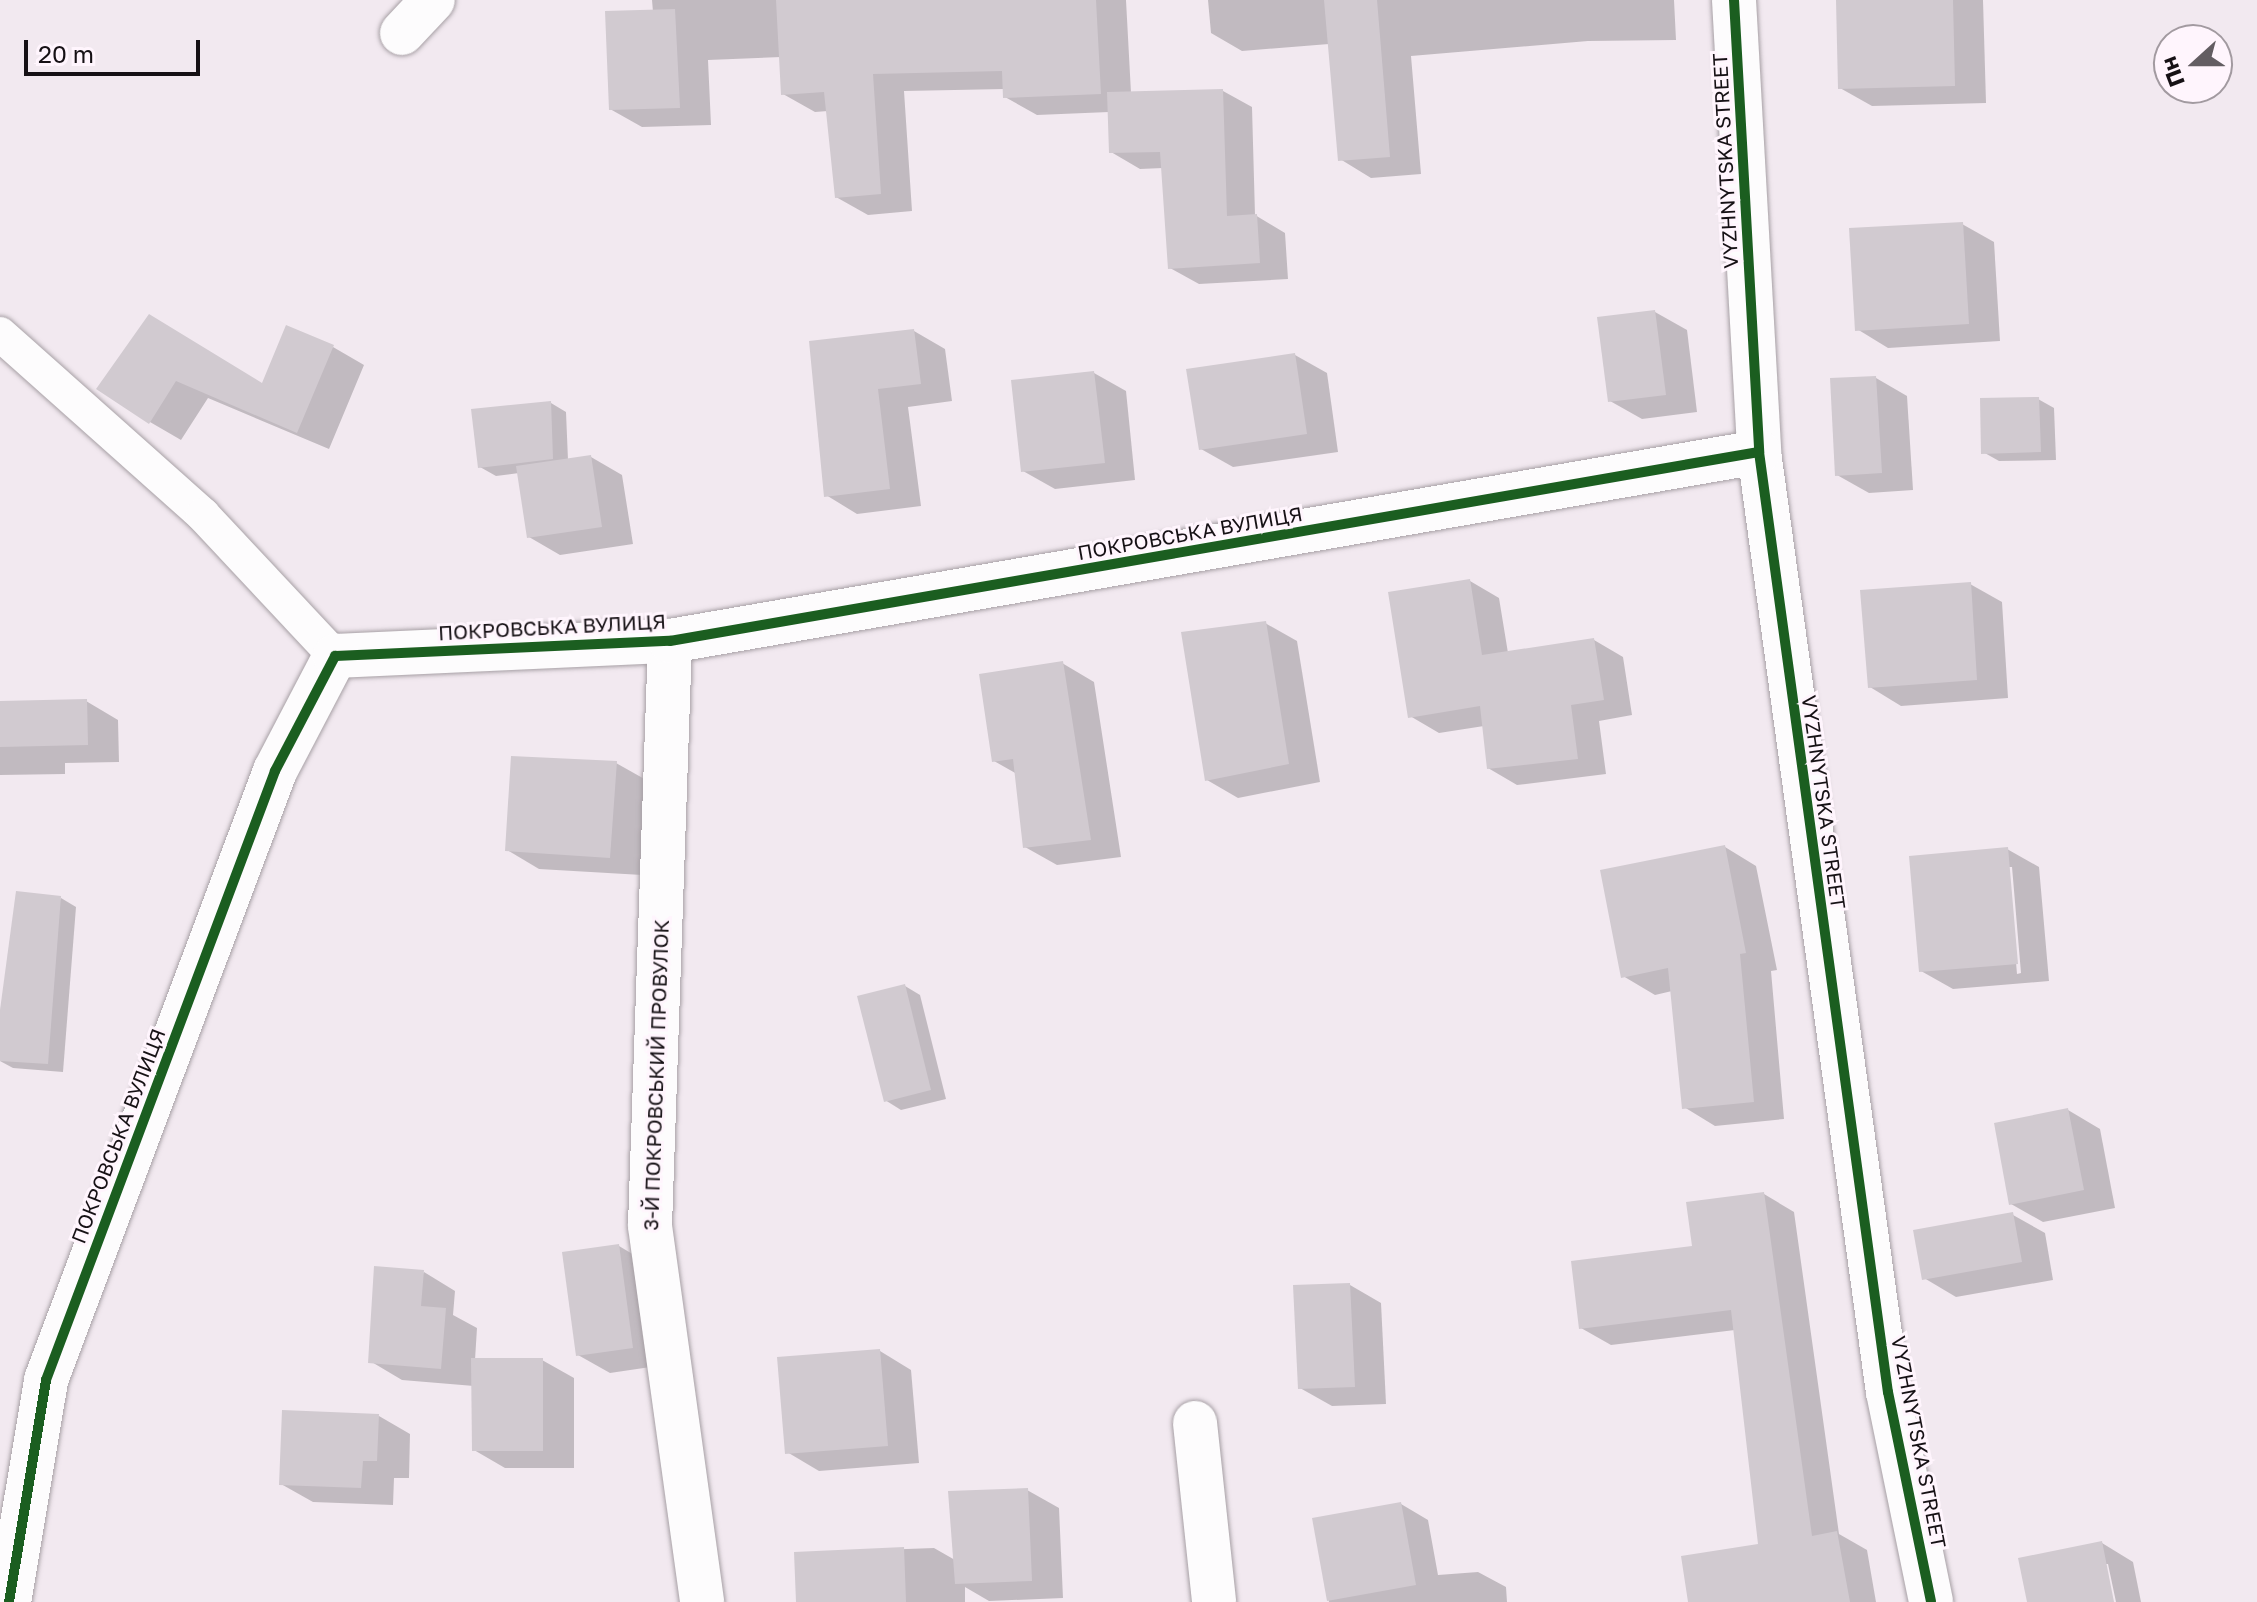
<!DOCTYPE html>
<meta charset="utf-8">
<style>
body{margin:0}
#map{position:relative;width:2257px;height:1602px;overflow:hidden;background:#f2e9f0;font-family:"Golos Text",sans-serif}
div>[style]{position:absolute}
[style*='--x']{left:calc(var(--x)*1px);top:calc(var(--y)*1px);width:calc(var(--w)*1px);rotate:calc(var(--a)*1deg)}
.shadow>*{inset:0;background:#0003}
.building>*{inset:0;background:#d1cad0}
.roads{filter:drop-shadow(0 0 2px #a7a0a5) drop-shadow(0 0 2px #a7a0a5)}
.lane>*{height:34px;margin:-17px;padding:0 17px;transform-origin:17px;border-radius:17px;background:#fdfcfd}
.street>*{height:44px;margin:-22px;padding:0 22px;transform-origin:22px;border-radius:22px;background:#fdfcfd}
.cycleway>*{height:10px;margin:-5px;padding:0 5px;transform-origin:5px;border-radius:5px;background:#1b5e20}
span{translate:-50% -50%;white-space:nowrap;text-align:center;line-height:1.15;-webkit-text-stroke:6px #fff5fd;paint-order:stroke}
.street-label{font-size:20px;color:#161115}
.north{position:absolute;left:2153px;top:24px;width:80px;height:80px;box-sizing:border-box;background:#fff5fd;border:2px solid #a29aa0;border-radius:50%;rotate:249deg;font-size:22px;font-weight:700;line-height:32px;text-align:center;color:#161115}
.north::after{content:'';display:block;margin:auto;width:28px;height:36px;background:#635d62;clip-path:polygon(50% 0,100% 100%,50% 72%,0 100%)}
.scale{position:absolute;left:24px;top:40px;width:176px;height:36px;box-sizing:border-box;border:4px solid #161115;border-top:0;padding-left:10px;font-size:24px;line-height:28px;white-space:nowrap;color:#161115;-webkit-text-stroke:6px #fff5fd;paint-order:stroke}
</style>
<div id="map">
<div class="shadow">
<div style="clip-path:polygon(652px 0,1126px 0,1131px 93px,1223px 91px,1252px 107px,1255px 215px,1285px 233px,1288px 279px,1199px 284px,1170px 268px,1163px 168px,1140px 169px,1111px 152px,1109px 112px,1037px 115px,1005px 97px,1005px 89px,904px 91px,912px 211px,868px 215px,836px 197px,828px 111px,815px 112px,783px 94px,781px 57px,708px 60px,711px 125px,642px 127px,610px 109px,653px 12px)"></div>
<div style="clip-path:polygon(1208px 0,1674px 0,1676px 40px,1588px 41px,1411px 56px,1421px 174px,1371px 178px,1340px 159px,1329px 44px,1242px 51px,1211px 33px)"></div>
<div style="clip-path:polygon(1838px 0,1983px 0,1986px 103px,1872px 106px,1840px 88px)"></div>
<div style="clip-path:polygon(1962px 224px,1994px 242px,2000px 341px,1888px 348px,1857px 329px)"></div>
<div style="clip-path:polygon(1655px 312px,1687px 330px,1697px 412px,1642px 419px,1610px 401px)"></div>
<div style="clip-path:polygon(150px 316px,264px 385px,333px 347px,364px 365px,329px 449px,208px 398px,181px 440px,150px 422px)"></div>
<div style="clip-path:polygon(914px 331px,945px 349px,952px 401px,908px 407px,921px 506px,857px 514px,826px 495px,818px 430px)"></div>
<div style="clip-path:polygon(1295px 355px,1327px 373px,1338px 452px,1233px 467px,1201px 449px)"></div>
<div style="clip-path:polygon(1094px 373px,1126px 391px,1135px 480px,1055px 489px,1023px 471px)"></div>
<div style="clip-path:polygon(1876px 378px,1907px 396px,1913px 490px,1869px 493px,1837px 475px)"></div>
<div style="clip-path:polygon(2038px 399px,2054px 408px,2056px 460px,1999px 461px,1983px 452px)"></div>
<div style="clip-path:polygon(551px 403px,566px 412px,568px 460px,591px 457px,622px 475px,633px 544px,560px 555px,529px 537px,519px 473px,496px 476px,480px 467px)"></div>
<div style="clip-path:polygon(1470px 581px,1499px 598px,1508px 653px,1594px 640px,1623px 657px,1632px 715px,1599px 721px,1606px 774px,1517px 785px,1488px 768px,1484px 726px,1439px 733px,1410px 716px)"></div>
<div style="clip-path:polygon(1970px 584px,2002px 602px,2008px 698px,1901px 706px,1870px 687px)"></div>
<div style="clip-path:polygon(1265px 623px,1297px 641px,1320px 782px,1238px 798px,1207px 780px)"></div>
<div style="clip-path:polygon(1062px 663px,1094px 682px,1121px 857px,1057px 865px,1025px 847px,1017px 774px,994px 761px)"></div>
<div style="clip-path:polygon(86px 701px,118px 720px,119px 762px,65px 763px,65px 774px,0 775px,0 703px)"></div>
<div style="clip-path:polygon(616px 763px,648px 781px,642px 875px,539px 869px,507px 850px)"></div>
<div style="clip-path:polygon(1725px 847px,1756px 866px,1777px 970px,1771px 971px,1784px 1119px,1715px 1126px,1684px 1107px,1672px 991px,1655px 995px,1623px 976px)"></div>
<div style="clip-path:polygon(evenodd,2007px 849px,2039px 867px,2049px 981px,1953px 989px,1921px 971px,2007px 849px,2008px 867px,2012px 867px,2021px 973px,2017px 974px,2008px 867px)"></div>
<div style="clip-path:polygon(61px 898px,76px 907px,63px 1072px,13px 1068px,0 1061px,0 1027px)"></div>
<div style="clip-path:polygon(905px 986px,920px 995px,946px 1099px,901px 1110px,885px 1100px)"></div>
<div style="clip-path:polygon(2068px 1110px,2100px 1129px,2115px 1208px,2043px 1222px,2011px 1204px)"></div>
<div style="clip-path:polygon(1764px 1194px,1794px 1212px,1839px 1534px,1867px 1550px,1876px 1602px,1690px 1602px,1760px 1546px,1735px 1330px,1611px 1345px,1581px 1328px)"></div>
<div style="clip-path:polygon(2013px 1215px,2045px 1233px,2053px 1280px,1956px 1297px,1924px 1278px)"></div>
<div style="clip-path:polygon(619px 1246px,651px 1265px,664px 1365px,610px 1373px,578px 1355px)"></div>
<div style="clip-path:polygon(424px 1272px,455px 1291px,453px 1315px,477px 1328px,475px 1360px,542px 1360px,574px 1378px,574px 1468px,505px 1468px,474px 1450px,474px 1386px,402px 1380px,370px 1361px)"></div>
<div style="clip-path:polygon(1350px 1285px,1381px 1303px,1386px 1404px,1332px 1406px,1300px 1388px)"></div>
<div style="clip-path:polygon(880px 1351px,911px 1370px,919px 1463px,819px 1471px,787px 1452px)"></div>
<div style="clip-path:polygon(379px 1416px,410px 1434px,409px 1478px,394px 1478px,393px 1505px,313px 1502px,281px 1484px)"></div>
<div style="clip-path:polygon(1027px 1490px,1059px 1508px,1063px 1598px,989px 1601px,965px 1587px,965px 1602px,798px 1602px,796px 1553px,934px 1548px,955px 1560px)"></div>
<div style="clip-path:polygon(1401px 1504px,1428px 1520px,1438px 1575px,1478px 1572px,1506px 1587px,1507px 1602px,1329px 1602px,1314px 1520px)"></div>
<div style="clip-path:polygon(2102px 1543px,2133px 1562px,2141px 1602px,2116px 1602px,2108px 1564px,2104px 1564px,2112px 1602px,2029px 1602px)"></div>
</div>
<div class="building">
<div style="clip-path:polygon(776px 0,1096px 0,1101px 94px,1003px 98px,1002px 71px,873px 74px,881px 194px,835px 198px,824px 92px,781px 95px)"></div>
<div style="clip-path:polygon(1324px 0,1377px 0,1390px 157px,1338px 161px)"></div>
<div style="clip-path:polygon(1836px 0,1953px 0,1955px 86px,1838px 89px)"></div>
<div style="clip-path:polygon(675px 9px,680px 108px,609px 110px,605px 11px)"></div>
<div style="clip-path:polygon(1223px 89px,1227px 216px,1257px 214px,1260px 263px,1168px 269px,1160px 152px,1109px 153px,1107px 92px)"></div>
<div style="clip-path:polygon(1963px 222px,1969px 324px,1855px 331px,1849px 228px)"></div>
<div style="clip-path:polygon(1655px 310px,1666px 395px,1608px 402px,1597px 317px)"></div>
<div style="clip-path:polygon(149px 314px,262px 383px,286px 325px,334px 345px,297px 433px,176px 381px,149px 424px,96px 389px)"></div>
<div style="clip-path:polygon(914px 329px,921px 384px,878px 389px,890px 489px,824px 497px,809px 341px)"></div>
<div style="clip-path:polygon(1295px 353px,1307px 434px,1199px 450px,1186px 369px)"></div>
<div style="clip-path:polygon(1094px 371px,1105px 463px,1021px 472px,1011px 380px)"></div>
<div style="clip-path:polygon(1876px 376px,1882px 473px,1835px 476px,1830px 378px)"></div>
<div style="clip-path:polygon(2039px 397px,2041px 452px,1981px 454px,1980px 398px)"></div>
<div style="clip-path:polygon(551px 401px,553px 459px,478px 468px,471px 409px)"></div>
<div style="clip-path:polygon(591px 455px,602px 527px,527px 538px,516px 466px)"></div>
<div style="clip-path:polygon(1470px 579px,1482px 655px,1594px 638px,1604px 700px,1571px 705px,1578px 759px,1487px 769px,1480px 706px,1408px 718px,1388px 592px)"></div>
<div style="clip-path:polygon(1971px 582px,1977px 680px,1868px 688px,1860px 590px)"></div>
<div style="clip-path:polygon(1266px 621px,1289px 764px,1205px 781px,1181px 632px)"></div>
<div style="clip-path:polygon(1063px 661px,1091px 840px,1023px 848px,1013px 759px,992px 762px,979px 674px)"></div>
<div style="clip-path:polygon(87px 699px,88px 745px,0 747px,0 701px)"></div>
<div style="clip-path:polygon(511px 756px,617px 761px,610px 858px,505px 851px)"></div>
<div style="clip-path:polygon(1725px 845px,1746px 953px,1740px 954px,1754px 1102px,1682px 1109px,1668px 968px,1621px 978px,1600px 870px)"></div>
<div style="clip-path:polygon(2008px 847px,2018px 964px,1919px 972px,1909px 856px)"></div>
<div style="clip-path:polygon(16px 891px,61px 896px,48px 1064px,0 1061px,0 1010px)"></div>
<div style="clip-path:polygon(905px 984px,931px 1090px,884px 1102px,857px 996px)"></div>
<div style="clip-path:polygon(2068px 1108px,2084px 1190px,2009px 1205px,1994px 1123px)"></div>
<div style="clip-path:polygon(1764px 1192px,1812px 1536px,1837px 1531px,1850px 1602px,1688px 1602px,1681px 1556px,1758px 1544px,1731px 1310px,1579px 1329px,1571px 1261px,1692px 1246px,1686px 1202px)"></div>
<div style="clip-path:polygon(2013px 1212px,2022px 1262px,1922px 1280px,1913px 1230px)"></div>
<div style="clip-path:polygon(619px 1244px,633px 1348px,576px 1356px,562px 1252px)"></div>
<div style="clip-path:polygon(374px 1266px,424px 1270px,421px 1306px,446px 1308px,441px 1369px,368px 1363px)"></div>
<div style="clip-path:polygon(1350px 1283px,1355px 1387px,1298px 1389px,1293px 1285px)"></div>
<div style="clip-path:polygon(880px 1349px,888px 1446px,785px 1454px,777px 1357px)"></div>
<div style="clip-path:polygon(471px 1358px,543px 1358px,543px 1451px,472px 1451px)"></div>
<div style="clip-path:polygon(282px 1410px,379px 1414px,377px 1461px,363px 1461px,361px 1488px,279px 1485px)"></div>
<div style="clip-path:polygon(1028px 1488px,1032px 1581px,955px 1584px,948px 1491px)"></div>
<div style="clip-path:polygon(1401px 1502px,1416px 1585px,1327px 1601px,1312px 1518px)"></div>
<div style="clip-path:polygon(2102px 1541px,2114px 1602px,2027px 1602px,2018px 1558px)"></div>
<div style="clip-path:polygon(904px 1547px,906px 1602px,796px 1602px,794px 1552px)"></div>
</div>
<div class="roads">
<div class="lane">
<div style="--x:0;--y:334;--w:272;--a:41.7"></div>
<div style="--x:203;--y:515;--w:193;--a:46.9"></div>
</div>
<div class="street">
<div style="--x:1734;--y:0;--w:453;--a:86.8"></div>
<div style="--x:1759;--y:452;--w:949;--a:82.19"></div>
<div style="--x:1888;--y:1392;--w:214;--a:78.4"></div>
<div style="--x:402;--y:33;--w:45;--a:-46.8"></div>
<div style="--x:670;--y:641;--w:585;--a:91.96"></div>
<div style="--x:650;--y:1226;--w:380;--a:82.1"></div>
<div style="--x:1195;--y:1423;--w:180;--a:83.9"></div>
<div style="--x:9;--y:1602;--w:225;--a:-80.5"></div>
<div style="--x:46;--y:1380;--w:651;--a:-69.39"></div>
<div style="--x:275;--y:771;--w:130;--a:-62.4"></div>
<div style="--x:335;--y:656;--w:335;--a:-2.6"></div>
<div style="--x:670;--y:641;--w:1105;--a:-9.85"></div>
</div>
</div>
<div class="cycleway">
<div style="--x:1734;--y:0;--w:453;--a:86.8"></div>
<div style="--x:1759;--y:452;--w:949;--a:82.19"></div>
<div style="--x:1888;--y:1392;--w:214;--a:78.4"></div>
<div style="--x:9;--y:1602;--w:225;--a:-80.5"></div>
<div style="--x:46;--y:1380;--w:651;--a:-69.39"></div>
<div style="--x:275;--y:771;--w:130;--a:-62.4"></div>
<div style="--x:335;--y:656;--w:335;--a:-2.6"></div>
<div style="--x:670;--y:641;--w:1105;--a:-9.85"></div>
</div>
<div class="street-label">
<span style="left:1725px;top:161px;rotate:-93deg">VYZHNYTSKA STREET</span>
<span style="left:1190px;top:533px;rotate:-10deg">ПОКРОВСЬКА ВУЛИЦЯ</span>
<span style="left:552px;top:627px;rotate:-3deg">ПОКРОВСЬКА ВУЛИЦЯ</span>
<span style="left:1824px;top:802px;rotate:82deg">VYZHNYTSKA STREET</span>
<span style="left:656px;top:1075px;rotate:-88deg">3-Й ПОКРОВСЬКИЙ ПРОВУЛОК</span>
<span style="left:118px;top:1136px;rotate:-69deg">ПОКРОВСЬКА ВУЛИЦЯ</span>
<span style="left:1919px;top:1442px;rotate:79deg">VYZHNYTSKA STREET</span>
</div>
<div class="north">Пн</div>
<div class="scale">20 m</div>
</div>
